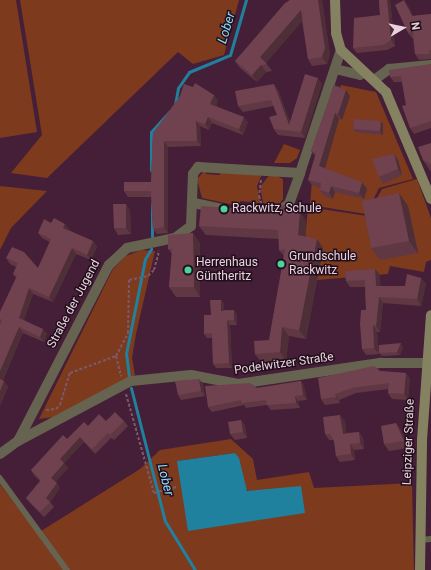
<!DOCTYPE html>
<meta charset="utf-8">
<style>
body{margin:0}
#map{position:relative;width:431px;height:570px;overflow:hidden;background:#451f37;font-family:Roboto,sans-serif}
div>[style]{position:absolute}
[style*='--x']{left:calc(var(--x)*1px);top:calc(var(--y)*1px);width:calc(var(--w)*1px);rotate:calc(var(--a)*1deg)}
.green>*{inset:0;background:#7d3a1c}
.water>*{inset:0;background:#20819e}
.stream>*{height:3px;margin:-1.5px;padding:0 1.5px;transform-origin:1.5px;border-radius:1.5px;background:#20819e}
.path>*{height:2px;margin-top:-1px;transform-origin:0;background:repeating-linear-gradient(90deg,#7a586d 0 3px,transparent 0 5px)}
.lane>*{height:5.5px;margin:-2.75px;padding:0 2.75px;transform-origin:2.75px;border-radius:2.75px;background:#666450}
.street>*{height:10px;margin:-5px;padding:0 5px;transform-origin:5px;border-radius:5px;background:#666450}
.secondary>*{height:10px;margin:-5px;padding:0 5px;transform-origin:5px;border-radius:5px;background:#858262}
.wall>*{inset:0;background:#603843}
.shaded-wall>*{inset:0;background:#4e2e37}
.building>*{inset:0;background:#70414e}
.dots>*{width:11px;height:11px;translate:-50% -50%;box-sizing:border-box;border:2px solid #21101b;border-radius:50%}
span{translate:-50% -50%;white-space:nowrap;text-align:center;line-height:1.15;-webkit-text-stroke:3px #21101b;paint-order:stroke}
.poi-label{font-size:12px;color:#ead1df}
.left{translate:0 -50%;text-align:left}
.street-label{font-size:12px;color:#ead1df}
.water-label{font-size:13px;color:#8bdcfa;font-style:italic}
.north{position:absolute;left:383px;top:8px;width:40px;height:40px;-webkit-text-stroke:3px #21101b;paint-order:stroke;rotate:81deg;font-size:11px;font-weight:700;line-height:16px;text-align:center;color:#ead1df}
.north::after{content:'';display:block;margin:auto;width:14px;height:18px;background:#ead1df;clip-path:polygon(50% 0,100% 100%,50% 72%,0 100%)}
</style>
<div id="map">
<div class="green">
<div style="clip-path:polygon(0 0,16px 0,37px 132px,0 138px)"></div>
<div style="clip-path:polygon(20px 0,239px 0,224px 55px,193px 64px,178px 52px,47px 178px,11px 173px,42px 135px)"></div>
<div style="clip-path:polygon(341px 85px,376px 92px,413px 179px,379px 188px,366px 214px,310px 205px,313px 168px)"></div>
<div style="clip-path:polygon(284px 144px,300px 150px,297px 158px,290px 163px,274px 163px)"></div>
<div style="clip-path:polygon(205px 170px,206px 174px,220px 175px,221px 170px,262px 174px,257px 186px,261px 207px,252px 207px,252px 202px,240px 201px,239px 206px,202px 198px,197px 179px)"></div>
<div style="clip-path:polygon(271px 173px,283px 179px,283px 199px,277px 207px,264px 207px,260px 187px)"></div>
<div style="clip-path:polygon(417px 179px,431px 218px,431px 260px,426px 262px,424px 272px,390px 266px,388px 274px,317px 280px,323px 248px,305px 240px,308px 207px,367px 216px,382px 189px)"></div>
<div style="clip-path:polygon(0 186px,47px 191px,11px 228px,0 250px)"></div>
<div style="clip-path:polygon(141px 250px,155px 251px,136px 334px,132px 358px,135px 375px,55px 417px,39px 419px,113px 269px,126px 256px)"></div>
<div style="clip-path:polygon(evenodd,231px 439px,253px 459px,257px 480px,309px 472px,314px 488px,412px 483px,414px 570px,0 570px,0 484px,62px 567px,41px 531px,140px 469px,160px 450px,231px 439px,235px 453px,245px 488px,250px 493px,178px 461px,235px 453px)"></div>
</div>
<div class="water">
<div style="clip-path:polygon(235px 453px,239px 458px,247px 491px,301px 486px,305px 513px,188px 531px,177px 461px)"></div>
</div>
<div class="stream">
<div style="--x:175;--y:105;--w:17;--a:-80"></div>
<div style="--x:178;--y:88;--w:19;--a:-55"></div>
<div style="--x:189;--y:72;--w:44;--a:-22.5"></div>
<div style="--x:230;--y:55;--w:57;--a:-73.8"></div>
<div style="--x:151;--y:170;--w:38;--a:-90"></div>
<div style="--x:151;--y:132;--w:27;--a:-48"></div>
<div style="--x:152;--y:203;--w:34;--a:90"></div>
<div style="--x:129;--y:377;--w:23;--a:-97"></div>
<div style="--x:126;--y:354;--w:97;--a:-78.7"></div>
<div style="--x:145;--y:259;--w:12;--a:-59"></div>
<div style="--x:131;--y:388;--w:137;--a:75.7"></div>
<div style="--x:165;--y:521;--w:57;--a:58.5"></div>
</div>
<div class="path">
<div style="--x:261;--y:180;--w:16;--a:97"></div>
<div style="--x:259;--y:196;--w:16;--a:72"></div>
<div style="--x:116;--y:356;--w:21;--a:76"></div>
<div style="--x:126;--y:394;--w:103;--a:74.2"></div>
<div style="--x:154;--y:493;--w:23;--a:-15"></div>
<div style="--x:46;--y:410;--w:10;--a:-6"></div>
<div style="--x:56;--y:409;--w:6;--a:-45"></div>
<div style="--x:60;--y:405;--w:34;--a:-73"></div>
<div style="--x:70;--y:373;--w:49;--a:-20.3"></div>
<div style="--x:116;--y:356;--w:26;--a:-62"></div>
<div style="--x:128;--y:333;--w:53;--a:-88.9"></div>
<div style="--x:129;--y:280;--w:19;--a:-12"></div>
<div style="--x:148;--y:276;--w:8;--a:-45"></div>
<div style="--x:154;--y:270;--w:20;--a:-75"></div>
</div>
<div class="lane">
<div style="--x:0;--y:478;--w:114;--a:53.9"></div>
<div style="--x:419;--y:540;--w:12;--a:-5"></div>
</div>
<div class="street">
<div style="--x:335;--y:69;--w:26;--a:13"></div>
<div style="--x:360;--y:75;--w:4;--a:-45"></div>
<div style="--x:374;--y:80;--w:19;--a:-36"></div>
<div style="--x:389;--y:69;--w:42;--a:-5.4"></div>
<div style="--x:194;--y:203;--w:30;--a:12"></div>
<div style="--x:276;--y:213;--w:16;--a:-35"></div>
<div style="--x:289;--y:204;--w:33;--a:-70"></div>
<div style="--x:18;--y:441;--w:128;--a:-28"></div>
<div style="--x:131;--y:381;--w:60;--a:-5.7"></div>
<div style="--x:191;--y:375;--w:48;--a:10.8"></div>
<div style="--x:238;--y:384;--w:145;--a:-8.4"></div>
<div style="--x:381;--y:363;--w:45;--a:0"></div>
<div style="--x:0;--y:454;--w:22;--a:-36"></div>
<div style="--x:18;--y:441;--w:198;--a:-62.7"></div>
<div style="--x:109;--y:265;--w:25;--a:-43"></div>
<div style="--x:127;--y:248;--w:49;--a:-11.8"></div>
<div style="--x:175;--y:238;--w:20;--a:-37"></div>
<div style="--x:191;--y:226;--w:52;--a:-87.8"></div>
<div style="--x:193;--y:174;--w:9;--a:-54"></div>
<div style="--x:198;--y:167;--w:102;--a:3.4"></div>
<div style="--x:300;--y:173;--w:130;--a:-71.6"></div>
</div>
<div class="secondary">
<div style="--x:335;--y:0;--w:33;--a:88"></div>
<div style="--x:336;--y:33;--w:18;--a:74"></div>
<div style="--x:341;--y:50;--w:62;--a:43"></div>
<div style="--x:386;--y:92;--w:116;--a:67.2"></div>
<div style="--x:420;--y:570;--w:130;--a:-89.1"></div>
<div style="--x:422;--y:440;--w:125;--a:-85.9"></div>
</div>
<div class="wall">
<div style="clip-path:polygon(290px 0,322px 0,330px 55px,327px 64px,312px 66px,308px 59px,302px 21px,266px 63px,272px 71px,266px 72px,257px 82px,240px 68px,235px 61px)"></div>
<div style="clip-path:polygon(379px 0,390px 0,395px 46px,387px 50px,357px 53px,353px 48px,380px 15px)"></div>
<div style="clip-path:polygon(408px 6px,413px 16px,431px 14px,431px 59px,419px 60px,415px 54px,413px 38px,412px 38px,408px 33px)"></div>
<div style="clip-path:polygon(431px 64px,431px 128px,414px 134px,410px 128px,402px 82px,394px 82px,390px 77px)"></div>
<div style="clip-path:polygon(322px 84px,305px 138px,278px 135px,274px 129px,277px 115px,274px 106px,243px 112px,238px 106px,278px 90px,290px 122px)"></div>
<div style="clip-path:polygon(334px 85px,350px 96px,342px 120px,339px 119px,325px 168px,367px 189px,364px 199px,335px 192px,333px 199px,324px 196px,320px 190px,320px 188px,313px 186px,308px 180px,315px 156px,311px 151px)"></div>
<div style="clip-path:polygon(214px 95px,218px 101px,216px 106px,248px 122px,243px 135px,212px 123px,209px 130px,200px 126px,201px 146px,168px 147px,168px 233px,157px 234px,153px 229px,151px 197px,128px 197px,124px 191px,151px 182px,153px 133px)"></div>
<div style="clip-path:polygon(383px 124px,383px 135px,355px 132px,353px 129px)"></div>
<div style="clip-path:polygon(431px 143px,431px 172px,423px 160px)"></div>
<div style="clip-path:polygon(394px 154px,398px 160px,402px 175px,383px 184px,379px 177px)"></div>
<div style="clip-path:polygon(126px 204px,130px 211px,131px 234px,118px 235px,114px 228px)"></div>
<div style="clip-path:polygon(291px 206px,295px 212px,300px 212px,306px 221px,305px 237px,317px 239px,323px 248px,306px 339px,289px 336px,286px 361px,262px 363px,255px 354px,269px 340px,284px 256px,279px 250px,279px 239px,206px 235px,199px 226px,279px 211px)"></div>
<div style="clip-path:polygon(408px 206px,418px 253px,380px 260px,371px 248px)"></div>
<div style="clip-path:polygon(51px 223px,69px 229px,68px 230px,93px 241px,97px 247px,91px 260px,76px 254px,53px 302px,33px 294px,24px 320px,47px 334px,44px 342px,23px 333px,3px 380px,8px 387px,0 406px,0 324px,1px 323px,0 322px,0 312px,16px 278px,13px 274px,16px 267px,10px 264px,6px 258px,38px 268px,50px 242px,42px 238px,38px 233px)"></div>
<div style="clip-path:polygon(200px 243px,200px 297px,176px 297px,169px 287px,172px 254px,168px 249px)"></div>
<div style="clip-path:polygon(380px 275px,380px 286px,405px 286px,421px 278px,426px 284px,421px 306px,383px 303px,380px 332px,377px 332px,379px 354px,366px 355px,362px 349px,366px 310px,365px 287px,350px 287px,346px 281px)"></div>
<div style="clip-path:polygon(221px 300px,224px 304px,224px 310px,234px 310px,237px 315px,237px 325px,230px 325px,232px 368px,216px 368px,213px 364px,212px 338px,207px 338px,204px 334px,211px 315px)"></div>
<div style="clip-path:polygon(403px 347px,400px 355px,382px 356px,379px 353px)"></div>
<div style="clip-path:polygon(380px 371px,406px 373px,410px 379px,408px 400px,392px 399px,388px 393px,388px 389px,356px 393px,339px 400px,340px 403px,325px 405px,321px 399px)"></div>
<div style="clip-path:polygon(301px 381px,304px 386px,307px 400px,298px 401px,300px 408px,271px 410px,267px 405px,246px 408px,244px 405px,212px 412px,208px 407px,257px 388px)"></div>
<div style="clip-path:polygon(203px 384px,205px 396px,181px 400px,178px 395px)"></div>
<div style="clip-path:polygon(241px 420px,245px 426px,247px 438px,235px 440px,230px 434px)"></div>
<div style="clip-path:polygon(124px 421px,128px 426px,114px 440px,111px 438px,95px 454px,84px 442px,64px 463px,68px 468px,55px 482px,60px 488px,50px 502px,54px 507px,44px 517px,30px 503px,26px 498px,40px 481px,34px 475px,31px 470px,67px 439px,88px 426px)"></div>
<div style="clip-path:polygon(345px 421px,346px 433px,359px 432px,363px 438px,364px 449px,354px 450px,355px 460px,340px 462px,336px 456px,334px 441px,333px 440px,329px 440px,325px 434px)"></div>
<div style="clip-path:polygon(396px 423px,401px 430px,408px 448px,389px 451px,384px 444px)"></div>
</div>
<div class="shaded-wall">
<div style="clip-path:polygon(318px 0,322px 0,330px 55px,327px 64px,322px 57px)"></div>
<div style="clip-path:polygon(387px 0,390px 0,395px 46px,391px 40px)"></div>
<div style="clip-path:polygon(404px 0,408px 6px,416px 21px,412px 16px)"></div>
<div style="clip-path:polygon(301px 10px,306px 17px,265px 64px,260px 57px)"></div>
<div style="clip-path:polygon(261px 65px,266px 72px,257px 82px,252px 75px)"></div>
<div style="clip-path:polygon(318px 78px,322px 84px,305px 138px,301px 132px)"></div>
<div style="clip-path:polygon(274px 84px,278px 90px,294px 131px,289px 125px)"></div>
<div style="clip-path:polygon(346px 90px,350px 96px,342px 120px,338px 114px)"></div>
<div style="clip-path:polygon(214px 95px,218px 101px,214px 110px,210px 104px)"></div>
<div style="clip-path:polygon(335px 113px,339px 119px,324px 172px,319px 166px)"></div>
<div style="clip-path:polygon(208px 117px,212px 123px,209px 130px,205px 124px)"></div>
<div style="clip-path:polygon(244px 117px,248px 122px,243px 135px,239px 129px)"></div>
<div style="clip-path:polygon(196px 121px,200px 126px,201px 146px,197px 141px)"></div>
<div style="clip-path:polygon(381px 121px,383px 124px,383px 135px,380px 131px)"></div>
<div style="clip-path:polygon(164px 141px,168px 147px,168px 233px,164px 227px)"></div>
<div style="clip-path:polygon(394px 154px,398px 160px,402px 175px,398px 169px)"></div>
<div style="clip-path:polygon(362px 182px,367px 189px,364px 199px,359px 193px)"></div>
<div style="clip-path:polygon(331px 186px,335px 192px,333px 199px,329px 193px)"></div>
<div style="clip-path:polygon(399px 193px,408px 206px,418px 253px,409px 241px)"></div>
<div style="clip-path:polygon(126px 204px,130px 211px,131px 234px,126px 228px)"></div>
<div style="clip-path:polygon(291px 206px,298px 215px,291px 211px)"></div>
<div style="clip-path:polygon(300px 212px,306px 221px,305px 245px,298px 235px)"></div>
<div style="clip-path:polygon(65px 224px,69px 229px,67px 234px,63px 228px)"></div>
<div style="clip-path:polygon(193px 233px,200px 243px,200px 297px,194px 287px)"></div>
<div style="clip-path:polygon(317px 239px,323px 248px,306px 339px,299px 330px)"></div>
<div style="clip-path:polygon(93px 241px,97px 247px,91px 260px,87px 255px)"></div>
<div style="clip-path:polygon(72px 248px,76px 254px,53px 302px,49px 297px)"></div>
<div style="clip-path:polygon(375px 269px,380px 275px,381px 293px,376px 286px)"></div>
<div style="clip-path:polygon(421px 278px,426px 284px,421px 306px,417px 299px)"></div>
<div style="clip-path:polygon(29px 288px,33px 294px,23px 323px,19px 318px)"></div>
<div style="clip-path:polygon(379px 297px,383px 303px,380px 332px,376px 326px)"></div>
<div style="clip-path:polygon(221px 300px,224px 304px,224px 315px,221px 311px)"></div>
<div style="clip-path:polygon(234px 310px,237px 315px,237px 325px,234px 320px)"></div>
<div style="clip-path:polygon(227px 320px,230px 325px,232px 368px,229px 363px)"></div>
<div style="clip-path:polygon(373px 325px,377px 332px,379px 354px,374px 348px)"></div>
<div style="clip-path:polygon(19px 327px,23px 333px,1px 383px,0 382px,0 371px)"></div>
<div style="clip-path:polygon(282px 327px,289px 336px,286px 361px,280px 352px)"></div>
<div style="clip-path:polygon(43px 329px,47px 334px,44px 342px,40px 337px)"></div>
<div style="clip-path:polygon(401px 343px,403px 347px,400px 355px,397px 352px)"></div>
<div style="clip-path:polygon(406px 373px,410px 379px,408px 400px,404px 394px)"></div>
<div style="clip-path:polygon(199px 379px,203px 384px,205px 396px,201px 391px)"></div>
<div style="clip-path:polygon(4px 381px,8px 387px,0 406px,0 391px)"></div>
<div style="clip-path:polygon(301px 381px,304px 386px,307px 400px,303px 395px)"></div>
<div style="clip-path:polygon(335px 394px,339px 400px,340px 403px,336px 397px)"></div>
<div style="clip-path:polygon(295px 396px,298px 401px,300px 408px,296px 403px)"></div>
<div style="clip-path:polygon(340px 415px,345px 421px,347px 440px,343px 434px)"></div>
<div style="clip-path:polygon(241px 420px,245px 426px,247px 438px,243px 432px)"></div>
<div style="clip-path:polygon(396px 423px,401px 430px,408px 448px,404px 441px)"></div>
<div style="clip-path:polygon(359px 432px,363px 438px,364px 449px,360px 443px)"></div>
<div style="clip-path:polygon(80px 437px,84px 442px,63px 464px,60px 459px)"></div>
<div style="clip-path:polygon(350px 444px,354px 450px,355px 460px,351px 454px)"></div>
<div style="clip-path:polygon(64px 463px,68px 468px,55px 483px,51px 478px)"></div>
<div style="clip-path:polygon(57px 483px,60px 488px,50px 503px,46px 498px)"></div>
</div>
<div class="building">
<div style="clip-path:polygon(290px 0,318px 0,325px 48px,322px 57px,308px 59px,301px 10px,260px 57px,267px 64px,261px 65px,252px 75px,235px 61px,285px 3px)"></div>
<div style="clip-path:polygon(379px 0,387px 0,391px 40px,383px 45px,353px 48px,354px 18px,380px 15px)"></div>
<div style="clip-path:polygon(404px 0,412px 16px,431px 14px,431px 50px,429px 50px,430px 54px,415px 54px,413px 31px,408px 33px,395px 5px)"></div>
<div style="clip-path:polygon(431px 64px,431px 121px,410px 128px,402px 106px,406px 105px,401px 76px,390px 77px,389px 70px)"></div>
<div style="clip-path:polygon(305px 74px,318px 78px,301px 132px,274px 129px,269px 117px,277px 115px,271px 100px,238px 106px,235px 91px,274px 84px,289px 125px)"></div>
<div style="clip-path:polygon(195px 83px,214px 95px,210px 104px,244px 117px,239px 129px,208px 117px,205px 124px,196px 121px,197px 141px,164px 141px,164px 227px,153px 229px,151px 191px,124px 191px,124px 182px,151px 182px,153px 133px,180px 96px,184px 84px,193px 87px)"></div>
<div style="clip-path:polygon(334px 85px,346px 90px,338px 114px,335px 113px,319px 166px,362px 182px,359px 193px,331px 186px,329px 193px,320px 190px,321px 183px,308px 180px,316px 153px,311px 151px)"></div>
<div style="clip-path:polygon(354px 119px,381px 121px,380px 131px,353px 129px)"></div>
<div style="clip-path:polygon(431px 143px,431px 164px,423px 160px,418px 147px)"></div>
<div style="clip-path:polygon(394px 154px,398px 169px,379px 177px,372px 159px)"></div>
<div style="clip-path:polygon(399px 193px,409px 241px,371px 248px,362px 201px)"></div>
<div style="clip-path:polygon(113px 204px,126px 204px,126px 228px,114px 228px)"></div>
<div style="clip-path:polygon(280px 205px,291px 206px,291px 211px,300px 212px,298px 235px,317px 239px,299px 330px,282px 327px,280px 352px,255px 354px,254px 341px,269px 340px,285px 249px,279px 250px,278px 230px,199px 226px,201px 206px,279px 211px)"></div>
<div style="clip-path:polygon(54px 218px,65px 224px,63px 228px,93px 241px,87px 255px,72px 248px,49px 297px,29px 288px,19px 318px,43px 329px,40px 337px,19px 327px,0 371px,0 324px,2px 320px,0 319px,0 312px,17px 276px,13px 274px,18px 263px,6px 258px,12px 247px,24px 252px,38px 268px,51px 239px,38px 233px,44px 219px,51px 223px)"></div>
<div style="clip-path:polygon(193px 233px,194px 287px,169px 287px,172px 249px,168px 249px,168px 235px)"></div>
<div style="clip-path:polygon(375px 269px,376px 286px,405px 286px,407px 274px,421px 278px,417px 299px,379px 297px,376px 326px,373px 325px,374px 348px,362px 349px,360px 324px,361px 310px,366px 310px,365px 280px,346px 281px,345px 271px)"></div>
<div style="clip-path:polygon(210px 300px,221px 300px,221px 311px,234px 310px,234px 320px,227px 320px,229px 363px,213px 364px,212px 333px,204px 334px,204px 315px,211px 315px)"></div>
<div style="clip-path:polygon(401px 343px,397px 352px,379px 353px,379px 345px)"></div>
<div style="clip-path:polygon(374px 366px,380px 371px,406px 373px,404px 394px,388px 393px,389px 383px,352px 388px,335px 394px,336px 397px,321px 399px,318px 378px)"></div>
<div style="clip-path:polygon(0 379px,4px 381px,0 391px)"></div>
<div style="clip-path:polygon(199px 379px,201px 391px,178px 395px,175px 381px)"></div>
<div style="clip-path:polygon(301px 381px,303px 395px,295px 396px,296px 403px,267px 405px,266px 400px,242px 403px,241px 400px,208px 407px,205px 386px,250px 383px,257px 388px)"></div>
<div style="clip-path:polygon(115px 412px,124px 421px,110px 435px,108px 433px,92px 449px,80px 437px,60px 459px,64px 463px,51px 478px,57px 483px,46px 498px,50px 502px,40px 512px,26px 498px,41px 480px,31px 470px,63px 435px,67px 439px,84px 422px,88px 426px,99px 414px,106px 421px)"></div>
<div style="clip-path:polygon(340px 415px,343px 434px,359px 432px,360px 443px,350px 444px,351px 454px,336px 456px,334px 441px,330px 434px,325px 434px,323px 417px)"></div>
<div style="clip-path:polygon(241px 420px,243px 432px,230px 434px,228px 422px)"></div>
<div style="clip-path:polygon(396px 423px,404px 441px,384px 444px,381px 426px)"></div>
</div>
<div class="dots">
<div style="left:224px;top:209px;background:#49d49d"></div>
<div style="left:281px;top:264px;background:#49d49d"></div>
<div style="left:188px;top:270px;background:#49d49d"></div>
</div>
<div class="poi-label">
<span class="left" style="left:232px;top:209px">Rackwitz, Schule</span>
<span class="left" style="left:289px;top:264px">Grundschule<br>Rackwitz</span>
<span class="left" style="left:196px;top:270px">Herrenhaus<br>Güntheritz</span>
</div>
<div class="street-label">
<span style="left:74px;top:304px;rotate:-62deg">Straße der Jugend</span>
<span style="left:284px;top:364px;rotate:-8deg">Podelwitzer Straße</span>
<span style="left:409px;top:442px;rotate:-88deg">Leipziger Straße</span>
</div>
<div class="water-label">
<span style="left:227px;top:28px;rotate:-73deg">Lober</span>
<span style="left:165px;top:480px;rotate:76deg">Lober</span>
</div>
<div class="north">N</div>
</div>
